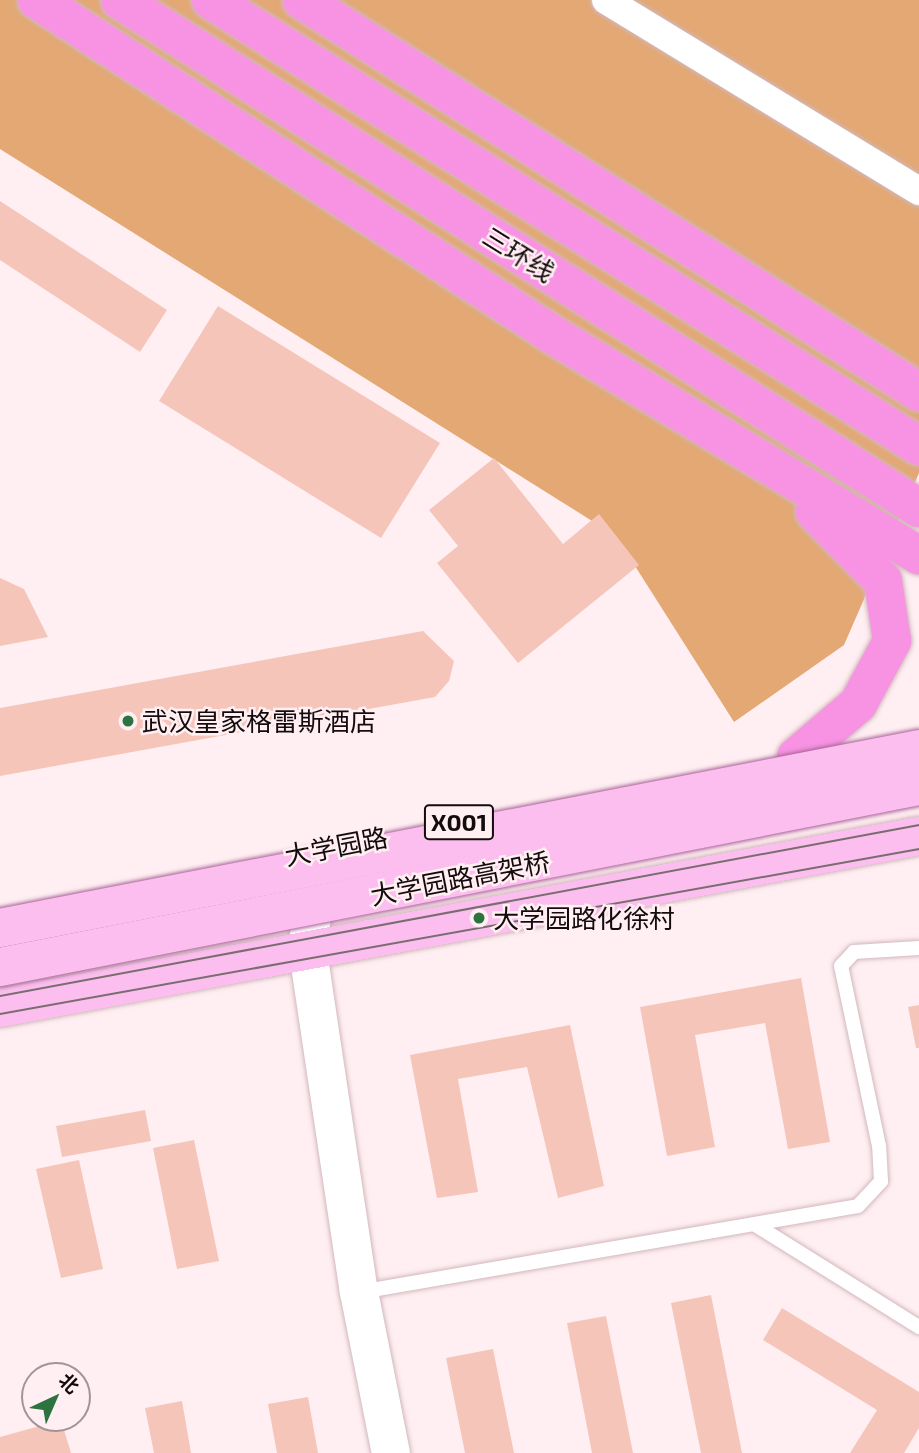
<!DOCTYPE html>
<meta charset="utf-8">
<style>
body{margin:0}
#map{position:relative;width:919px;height:1453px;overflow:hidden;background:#ffeff2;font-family:"Exo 2","Noto Sans SC",sans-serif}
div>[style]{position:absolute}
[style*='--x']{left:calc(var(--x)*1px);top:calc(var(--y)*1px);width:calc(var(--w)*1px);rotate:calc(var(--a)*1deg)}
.forest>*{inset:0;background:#e3a874}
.building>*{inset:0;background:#f6c5ba}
.roads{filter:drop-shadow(0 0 2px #d2b8bd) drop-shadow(0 0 2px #d2b8bd)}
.lane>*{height:14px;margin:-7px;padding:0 7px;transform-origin:7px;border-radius:7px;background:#fff}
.street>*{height:28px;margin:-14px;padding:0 14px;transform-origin:14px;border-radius:14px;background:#fff}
.secondary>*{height:38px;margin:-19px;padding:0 19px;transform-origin:19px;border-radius:19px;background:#fff}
.primary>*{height:38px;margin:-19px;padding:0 19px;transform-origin:19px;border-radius:19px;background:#fbbeee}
.highway>*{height:38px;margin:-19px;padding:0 19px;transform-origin:19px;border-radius:19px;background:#f893e3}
.tram>*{height:2px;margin:-1px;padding:0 1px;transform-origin:1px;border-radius:1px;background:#796d6f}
.bridges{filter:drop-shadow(0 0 2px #a86398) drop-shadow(0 0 2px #a86398)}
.primary-bridge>*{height:38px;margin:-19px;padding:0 19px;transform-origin:19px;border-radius:19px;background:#fbbeee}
.dots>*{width:19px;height:19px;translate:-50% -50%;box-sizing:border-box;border:4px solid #ffeff2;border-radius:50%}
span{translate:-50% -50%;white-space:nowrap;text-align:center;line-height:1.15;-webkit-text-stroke:5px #ffeff2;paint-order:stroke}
.shield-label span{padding:2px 5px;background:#ffeff2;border:2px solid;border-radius:5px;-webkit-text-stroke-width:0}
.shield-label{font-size:24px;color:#140b0d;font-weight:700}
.street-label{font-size:26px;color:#140b0d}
.poi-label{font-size:26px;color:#140b0d}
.left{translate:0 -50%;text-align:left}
.north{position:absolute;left:21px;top:1362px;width:70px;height:70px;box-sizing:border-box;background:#ffeff2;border:2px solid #a19496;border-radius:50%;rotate:44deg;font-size:19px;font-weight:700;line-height:28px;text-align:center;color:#140b0d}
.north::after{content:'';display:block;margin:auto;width:24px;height:32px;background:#2d733f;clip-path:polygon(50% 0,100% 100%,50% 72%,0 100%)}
</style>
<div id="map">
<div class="forest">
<div style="clip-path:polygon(0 0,919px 0,919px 473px,844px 645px,734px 722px,616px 536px,0 149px)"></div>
</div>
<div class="building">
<div style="clip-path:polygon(0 201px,167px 310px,140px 352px,0 260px)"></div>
<div style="clip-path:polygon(218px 306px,440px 443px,381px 538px,159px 401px)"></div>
<div style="clip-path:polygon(494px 458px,563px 544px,599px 514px,639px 565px,518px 663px,437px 563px,458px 546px,429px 510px)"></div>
<div style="clip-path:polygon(0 578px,24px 589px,48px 637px,0 646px)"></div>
<div style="clip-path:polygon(423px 631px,454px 661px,449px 681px,435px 697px,0 776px,0 708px)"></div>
<div style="clip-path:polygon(801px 978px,830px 1142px,788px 1149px,765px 1023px,695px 1035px,715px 1147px,667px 1156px,640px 1007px)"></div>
<div style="clip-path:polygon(919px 1005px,919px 1048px,916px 1048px,908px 1007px)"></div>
<div style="clip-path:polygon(570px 1025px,604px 1186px,558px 1198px,527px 1067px,458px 1079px,478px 1192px,437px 1198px,410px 1055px)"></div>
<div style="clip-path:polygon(145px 1110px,151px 1141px,62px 1157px,56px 1126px)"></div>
<div style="clip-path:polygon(194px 1140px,219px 1261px,177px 1269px,153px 1148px)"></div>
<div style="clip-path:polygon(79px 1160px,103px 1269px,61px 1278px,36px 1169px)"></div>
<div style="clip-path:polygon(711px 1295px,742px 1453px,701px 1453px,671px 1303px)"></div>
<div style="clip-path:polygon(782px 1308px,919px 1392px,919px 1428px,904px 1453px,850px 1453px,877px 1410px,763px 1340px)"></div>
<div style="clip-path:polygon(606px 1316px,633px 1453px,592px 1453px,567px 1323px)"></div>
<div style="clip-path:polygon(493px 1349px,514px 1453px,465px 1453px,446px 1358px)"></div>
<div style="clip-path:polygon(308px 1397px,318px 1453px,277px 1453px,268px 1404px)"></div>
<div style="clip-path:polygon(182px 1401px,191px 1453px,154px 1453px,145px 1408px)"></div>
<div style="clip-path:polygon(61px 1420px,71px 1453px,0 1453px,0 1437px)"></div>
</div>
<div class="roads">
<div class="lane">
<div style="--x:754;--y:1224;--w:195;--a:32"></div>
<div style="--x:360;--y:1292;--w:505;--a:-9.8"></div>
<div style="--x:858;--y:1206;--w:34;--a:-47"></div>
<div style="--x:881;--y:1181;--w:35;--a:-93"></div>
<div style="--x:879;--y:1146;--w:184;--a:-101.9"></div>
<div style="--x:841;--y:966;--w:19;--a:-47"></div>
<div style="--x:854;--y:952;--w:65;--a:-3.5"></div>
</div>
<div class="street">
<div style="--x:606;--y:0;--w:367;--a:31.4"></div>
</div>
<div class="secondary">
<div style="--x:320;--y:875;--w:71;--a:100.5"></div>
<div style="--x:307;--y:945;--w:351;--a:81.5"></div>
<div style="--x:359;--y:1292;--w:164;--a:78.8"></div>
</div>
<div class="primary">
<div style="--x:0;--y:1008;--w:935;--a:-10.6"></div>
</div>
<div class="highway">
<div style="--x:37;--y:0;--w:617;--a:32.97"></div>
<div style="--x:555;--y:336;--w:425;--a:31.1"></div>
<div style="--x:120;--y:0;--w:947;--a:32.45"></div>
<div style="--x:211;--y:0;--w:837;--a:32.21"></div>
<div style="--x:302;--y:0;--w:731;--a:32.43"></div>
<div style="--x:796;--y:757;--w:82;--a:-40.5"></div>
<div style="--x:858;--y:704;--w:72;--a:-61.6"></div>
<div style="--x:892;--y:641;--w:61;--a:-98.5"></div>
<div style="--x:883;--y:581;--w:97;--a:-134.6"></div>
</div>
</div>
<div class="tram">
<div style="--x:0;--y:996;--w:935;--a:-10.54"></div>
<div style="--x:0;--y:1014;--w:934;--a:-10.18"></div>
</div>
<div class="bridges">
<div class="primary-bridge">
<div style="--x:0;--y:928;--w:936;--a:-11.02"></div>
<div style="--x:0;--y:967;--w:937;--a:-11.14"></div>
</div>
</div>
<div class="dots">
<div style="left:128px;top:721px;background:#2d733f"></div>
<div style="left:479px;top:918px;background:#2d733f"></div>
</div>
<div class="shield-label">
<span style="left:459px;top:822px">X001</span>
</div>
<div class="street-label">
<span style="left:519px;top:254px;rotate:32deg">三环线</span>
<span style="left:336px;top:846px;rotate:-11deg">大学园路</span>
<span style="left:460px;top:878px;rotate:-11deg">大学园路高架桥</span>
</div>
<div class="poi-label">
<span class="left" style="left:142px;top:721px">武汉皇家格雷斯酒店</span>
<span class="left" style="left:493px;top:918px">大学园路化徐村</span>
</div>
<div class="north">北</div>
</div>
